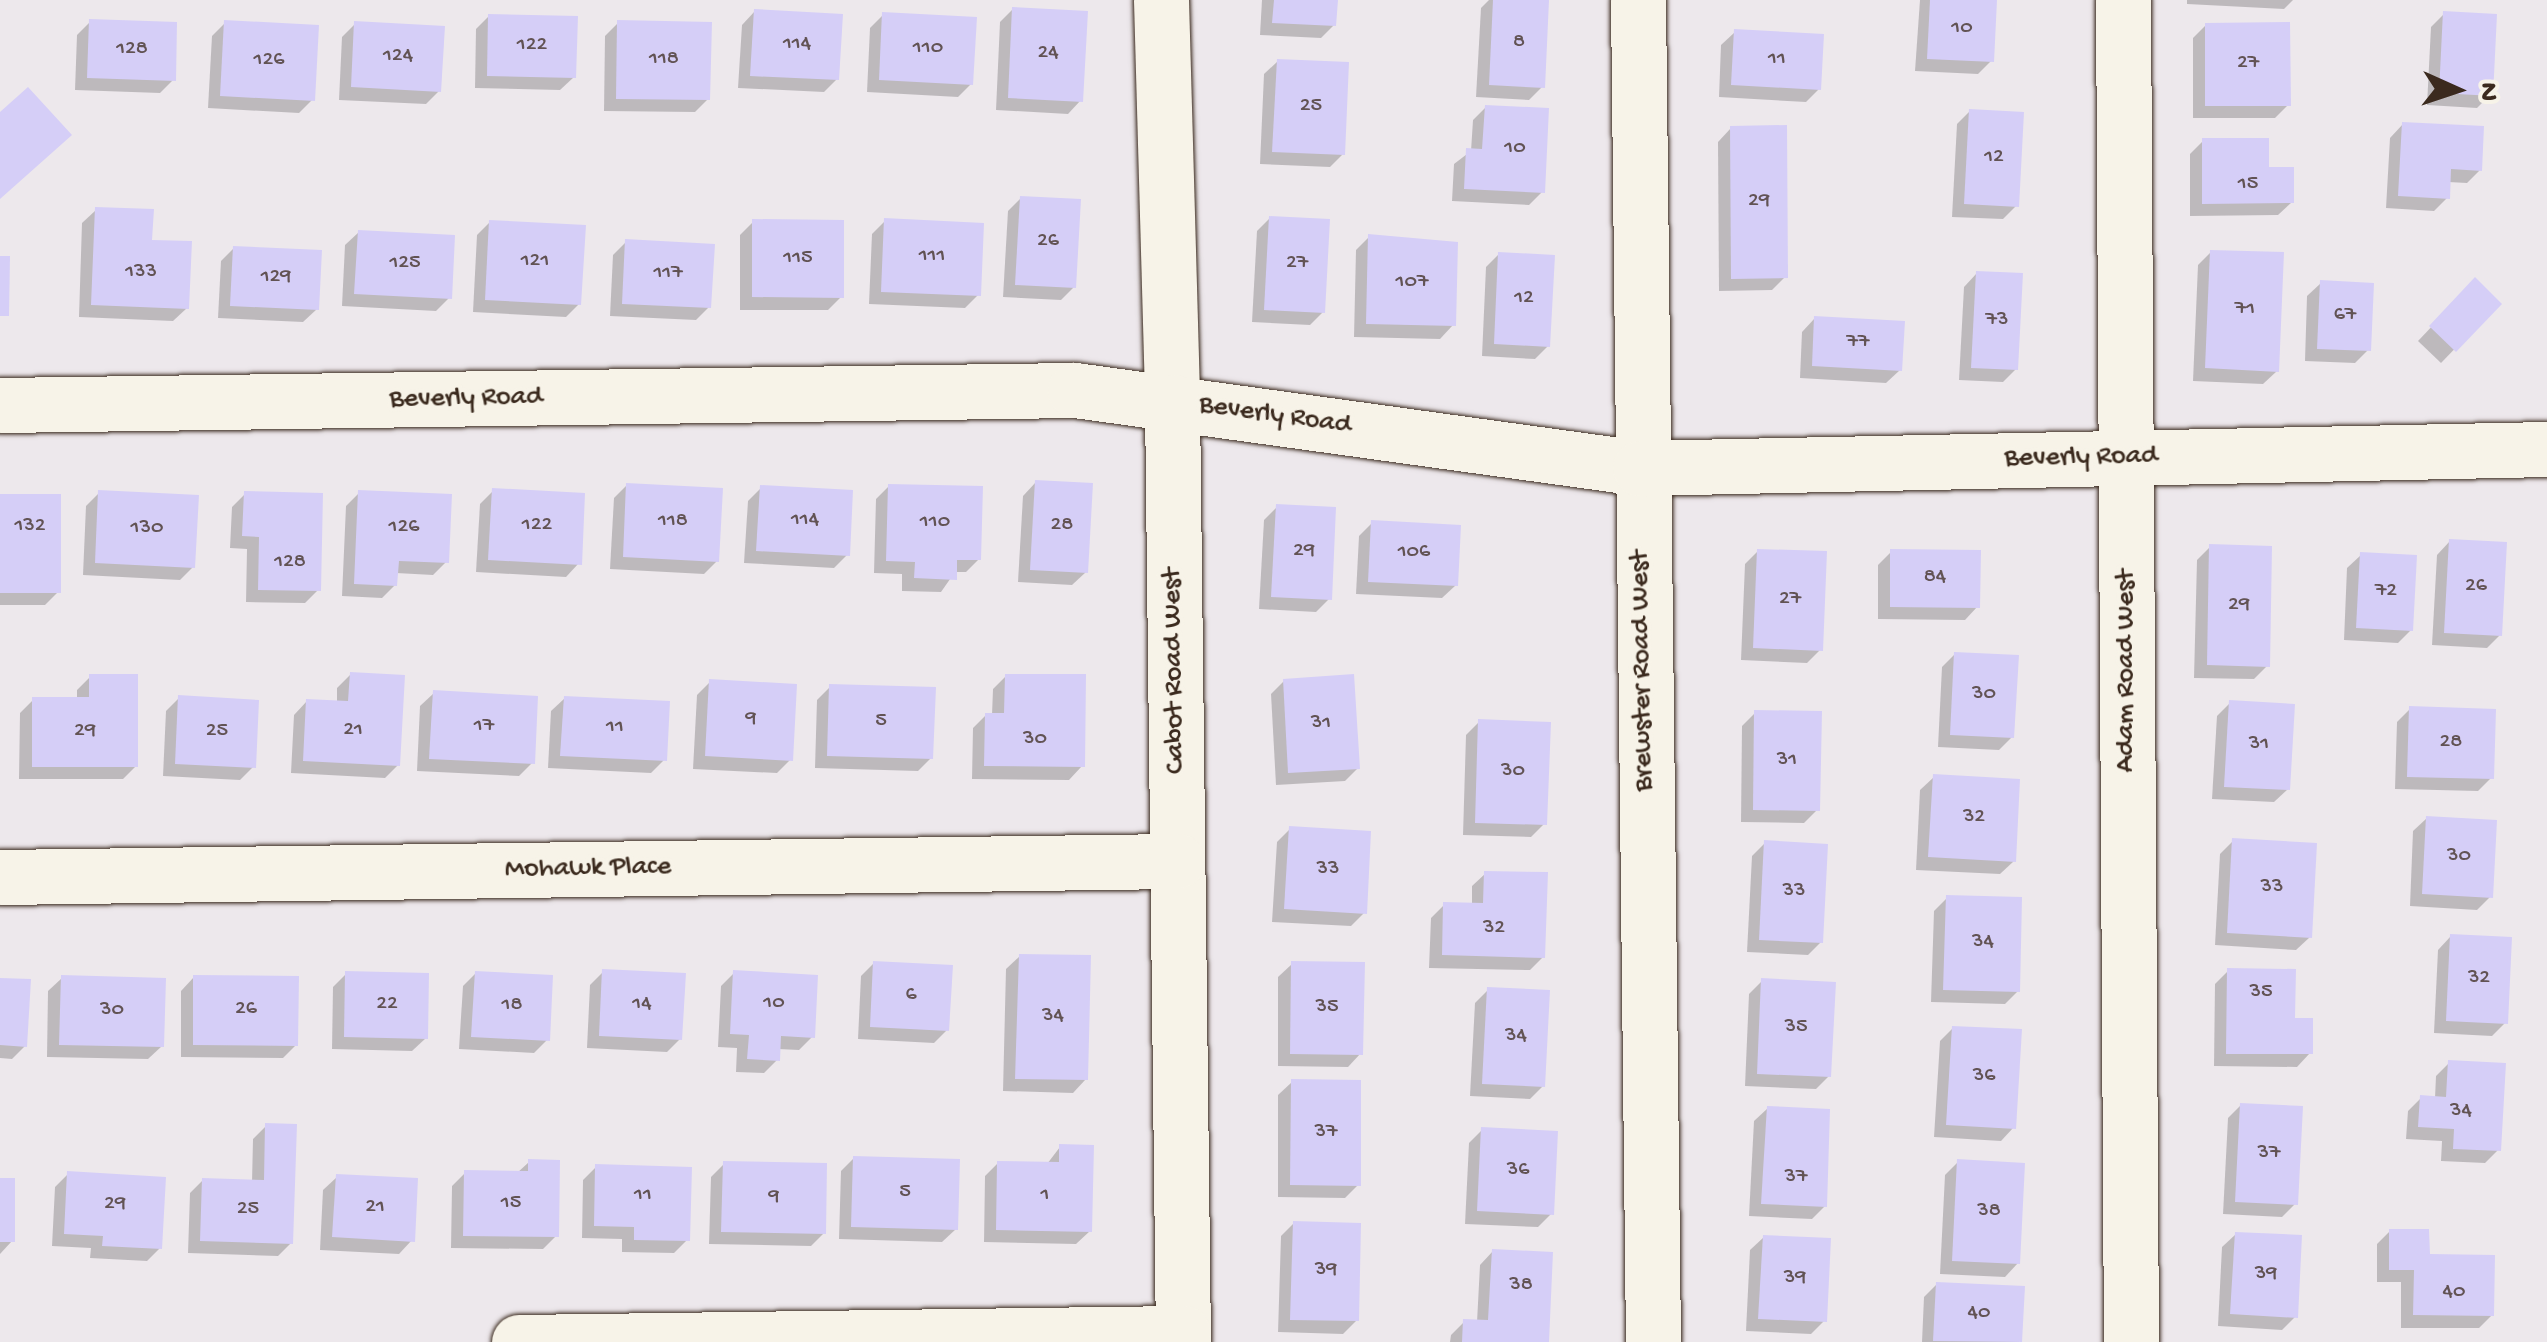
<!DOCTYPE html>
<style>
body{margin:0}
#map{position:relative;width:2547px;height:1342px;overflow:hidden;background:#ede8ec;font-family:"Gochi Hand",sans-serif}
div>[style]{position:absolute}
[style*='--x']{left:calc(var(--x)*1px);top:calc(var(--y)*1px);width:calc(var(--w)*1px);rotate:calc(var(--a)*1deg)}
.shadow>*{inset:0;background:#0003}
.building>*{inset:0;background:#d5cef7}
.roads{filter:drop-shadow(0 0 2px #3b2a1e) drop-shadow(0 0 2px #3b2a1e)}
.minor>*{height:55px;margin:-27.5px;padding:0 27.5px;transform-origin:27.5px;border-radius:27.5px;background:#f7f3e8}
span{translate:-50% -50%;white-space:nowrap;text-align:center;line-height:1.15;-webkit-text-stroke:8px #f7f3e8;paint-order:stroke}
.number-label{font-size:22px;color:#625354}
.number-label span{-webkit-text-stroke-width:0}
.street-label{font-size:28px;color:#3b2a1e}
.north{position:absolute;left:2407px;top:40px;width:100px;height:100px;-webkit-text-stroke:8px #f7f3e8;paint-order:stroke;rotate:93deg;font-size:28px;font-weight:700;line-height:40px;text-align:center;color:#3b2a1e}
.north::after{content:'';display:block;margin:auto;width:35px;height:45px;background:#3b2a1e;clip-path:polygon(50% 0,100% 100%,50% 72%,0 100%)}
</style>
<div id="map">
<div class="shadow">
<div style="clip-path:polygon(1262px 0,1335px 0,1334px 25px,1321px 38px,1260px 35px)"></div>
<div style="clip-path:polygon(1489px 0,1547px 0,1542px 87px,1529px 100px,1476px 97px,1481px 8px)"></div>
<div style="clip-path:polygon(1920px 0,1995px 0,1991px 61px,1978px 74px,1915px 71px)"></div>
<div style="clip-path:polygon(2187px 0,2293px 0,2284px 9px,2187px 4px)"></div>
<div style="clip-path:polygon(1013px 9px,1081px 100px,1068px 114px,996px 110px,1000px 22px)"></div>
<div style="clip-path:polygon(755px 11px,837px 79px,824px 92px,738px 88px,742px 25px)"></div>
<div style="clip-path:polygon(2444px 14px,2490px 95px,2477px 108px,2427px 105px,2431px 27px)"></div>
<div style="clip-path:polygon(883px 15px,971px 84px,958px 97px,867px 92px,870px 28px)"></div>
<div style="clip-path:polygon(489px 16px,574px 77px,560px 90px,475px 88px,476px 29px)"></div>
<div style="clip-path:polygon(90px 22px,173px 80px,160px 93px,75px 90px,77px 35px)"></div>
<div style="clip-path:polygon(225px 23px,312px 100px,299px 113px,208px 108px,212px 36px)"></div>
<div style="clip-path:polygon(618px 23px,708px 99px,695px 112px,604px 111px,605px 36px)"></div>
<div style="clip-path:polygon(355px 24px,439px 91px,426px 104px,339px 100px,342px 37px)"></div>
<div style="clip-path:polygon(2206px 25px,2288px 105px,2275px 118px,2193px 118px,2193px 38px)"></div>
<div style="clip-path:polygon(1735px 32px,1819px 89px,1806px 102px,1719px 97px,1721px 45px)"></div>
<div style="clip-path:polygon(1278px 61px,1343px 154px,1330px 167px,1260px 164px,1264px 74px)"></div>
<div style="clip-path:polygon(1486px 107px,1542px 192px,1529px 205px,1452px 201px,1454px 164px,1471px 151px,1473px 120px)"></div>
<div style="clip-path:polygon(1970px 111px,2016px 206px,2003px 219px,1952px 217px,1957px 124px)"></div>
<div style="clip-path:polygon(2403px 124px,2480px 170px,2467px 183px,2448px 182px,2447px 198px,2434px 211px,2386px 208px,2390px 138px)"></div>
<div style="clip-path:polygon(1731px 128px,1785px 277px,1772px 290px,1719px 291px,1718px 142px)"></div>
<div style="clip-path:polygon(2203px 141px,2267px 169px,2292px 202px,2278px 215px,2190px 216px,2190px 154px)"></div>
<div style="clip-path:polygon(1021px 198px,1074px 287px,1061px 300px,1003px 297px,1008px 211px)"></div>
<div style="clip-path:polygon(96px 210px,149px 242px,187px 308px,173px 321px,79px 317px,82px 223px)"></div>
<div style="clip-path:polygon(1270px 218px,1323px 312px,1310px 325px,1252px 322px,1257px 231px)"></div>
<div style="clip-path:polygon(885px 221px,978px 295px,965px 308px,869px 304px,872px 234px)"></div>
<div style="clip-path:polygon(490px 222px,579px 304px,566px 317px,473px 312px,477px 235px)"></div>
<div style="clip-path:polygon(753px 222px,841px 297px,828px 310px,740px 310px,740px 235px)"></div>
<div style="clip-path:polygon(359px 232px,449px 298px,436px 311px,342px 306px,345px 245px)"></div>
<div style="clip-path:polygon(1369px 237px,1453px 325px,1440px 339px,1354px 337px,1356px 250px)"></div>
<div style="clip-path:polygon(626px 242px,709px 307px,696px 320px,610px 316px,613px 255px)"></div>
<div style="clip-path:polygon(234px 248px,317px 309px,303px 322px,218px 318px,221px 261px)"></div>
<div style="clip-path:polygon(2211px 252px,2277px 371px,2263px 384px,2193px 381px,2198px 265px)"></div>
<div style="clip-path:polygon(1499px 254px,1548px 346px,1535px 359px,1482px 356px,1486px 267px)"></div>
<div style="clip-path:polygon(1977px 273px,2016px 369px,2003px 382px,1959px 380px,1964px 287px)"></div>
<div style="clip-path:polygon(2475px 281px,2498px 304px,2441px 363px,2418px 341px)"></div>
<div style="clip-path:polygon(2321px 283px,2368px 350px,2355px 363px,2305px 361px,2307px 296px)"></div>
<div style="clip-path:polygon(1815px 318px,1900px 370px,1886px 383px,1800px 378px,1802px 332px)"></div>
<div style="clip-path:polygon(1036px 482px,1086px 572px,1072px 585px,1018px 582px,1023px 496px)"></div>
<div style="clip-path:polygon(627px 485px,717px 561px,704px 574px,610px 569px,614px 498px)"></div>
<div style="clip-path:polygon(889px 486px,979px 559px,966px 572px,955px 572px,941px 592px,902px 591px,902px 574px,874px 573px,876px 499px)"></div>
<div style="clip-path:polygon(761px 488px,847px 555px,834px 568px,744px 563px,748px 501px)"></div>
<div style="clip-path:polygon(493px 491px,579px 563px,566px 577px,476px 572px,480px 504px)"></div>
<div style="clip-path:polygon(99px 493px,193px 567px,180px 580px,83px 575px,86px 506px)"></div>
<div style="clip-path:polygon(359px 493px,446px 562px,433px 575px,396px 573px,395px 585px,382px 598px,342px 596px,346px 506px)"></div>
<div style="clip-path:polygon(245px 494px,318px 590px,305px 603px,246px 602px,247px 549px,230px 548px,232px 507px)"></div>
<div style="clip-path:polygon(0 496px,58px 592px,45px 605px,0 605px)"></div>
<div style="clip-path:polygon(1277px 507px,1329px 599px,1316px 612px,1259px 609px,1264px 520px)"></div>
<div style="clip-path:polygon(1372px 523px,1456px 585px,1442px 598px,1356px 594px,1359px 536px)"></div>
<div style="clip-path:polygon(2450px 541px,2500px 635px,2487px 648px,2432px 645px,2437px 555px)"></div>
<div style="clip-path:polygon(2210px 547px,2267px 666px,2254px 679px,2194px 678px,2197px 560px)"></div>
<div style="clip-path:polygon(1758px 551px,1820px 650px,1807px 663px,1741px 660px,1745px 564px)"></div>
<div style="clip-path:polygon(1891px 552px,1978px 606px,1965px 620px,1878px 619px,1878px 565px)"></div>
<div style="clip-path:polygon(2361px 555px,2411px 630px,2398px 643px,2344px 640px,2347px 568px)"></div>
<div style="clip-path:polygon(1955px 654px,2012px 737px,1999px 750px,1938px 747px,1942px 667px)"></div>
<div style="clip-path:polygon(351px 674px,398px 765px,385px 778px,291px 773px,294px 715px,307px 701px,337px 703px,337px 688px)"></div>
<div style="clip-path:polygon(1006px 676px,1082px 766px,1069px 780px,972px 779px,973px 728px,986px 715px,992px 715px,993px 689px)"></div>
<div style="clip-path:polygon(90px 677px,136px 766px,123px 779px,19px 779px,20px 713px,33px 700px,77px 700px,77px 690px)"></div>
<div style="clip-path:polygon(1284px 681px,1358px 768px,1345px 781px,1276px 785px,1271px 694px)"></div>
<div style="clip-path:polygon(710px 682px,790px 760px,777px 773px,693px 769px,697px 695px)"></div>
<div style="clip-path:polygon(830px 687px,931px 758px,918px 771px,815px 768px,817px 700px)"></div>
<div style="clip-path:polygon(434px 693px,532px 763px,519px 776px,417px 771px,420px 706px)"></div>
<div style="clip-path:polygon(179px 698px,253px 767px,240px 780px,163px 776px,166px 711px)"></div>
<div style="clip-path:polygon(565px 698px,664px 760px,651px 773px,548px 768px,551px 711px)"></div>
<div style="clip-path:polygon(2230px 703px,2288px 789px,2274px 802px,2212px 799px,2217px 716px)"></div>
<div style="clip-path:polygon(2410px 709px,2491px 778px,2478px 791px,2395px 789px,2397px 722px)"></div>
<div style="clip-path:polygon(1755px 713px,1817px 810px,1804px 823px,1741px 822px,1742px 726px)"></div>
<div style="clip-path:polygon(1479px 722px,1544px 824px,1531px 837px,1463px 835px,1466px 735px)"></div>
<div style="clip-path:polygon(1934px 777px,2014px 861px,2000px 874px,1916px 870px,1920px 790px)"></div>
<div style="clip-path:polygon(2427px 818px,2490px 897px,2477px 910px,2410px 906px,2413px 831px)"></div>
<div style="clip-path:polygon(1290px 829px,1364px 913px,1351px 926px,1272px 922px,1277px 842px)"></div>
<div style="clip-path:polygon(2233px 841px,2310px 937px,2296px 950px,2215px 945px,2220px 854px)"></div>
<div style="clip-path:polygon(1765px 843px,1821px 942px,1808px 955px,1747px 952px,1752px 856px)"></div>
<div style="clip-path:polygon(1486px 873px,1543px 957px,1530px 970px,1429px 968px,1431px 918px,1444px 905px,1472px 905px,1472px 886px)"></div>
<div style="clip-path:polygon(1947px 898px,2018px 991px,2005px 1004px,1931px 1002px,1934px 911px)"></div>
<div style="clip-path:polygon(2451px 936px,2505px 1023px,2492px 1036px,2434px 1033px,2438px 950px)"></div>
<div style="clip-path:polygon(1020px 956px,1086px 1079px,1073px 1093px,1003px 1091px,1006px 969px)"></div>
<div style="clip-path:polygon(874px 963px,947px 1030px,934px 1043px,858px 1039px,861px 976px)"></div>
<div style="clip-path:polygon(1292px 964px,1361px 1053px,1348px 1067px,1278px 1066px,1278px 977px)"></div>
<div style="clip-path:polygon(2228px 971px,2310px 1053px,2297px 1067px,2214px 1066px,2215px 984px)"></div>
<div style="clip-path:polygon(603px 972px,680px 1039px,667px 1052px,587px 1048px,590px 985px)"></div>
<div style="clip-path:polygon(476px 973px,547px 1040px,534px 1053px,459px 1049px,463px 986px)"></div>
<div style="clip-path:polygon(734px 973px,812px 1037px,799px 1050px,778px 1049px,777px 1060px,764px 1073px,736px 1072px,737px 1048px,718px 1047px,721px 986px)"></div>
<div style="clip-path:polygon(346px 974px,426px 1038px,412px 1051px,332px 1049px,333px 987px)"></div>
<div style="clip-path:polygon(194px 977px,296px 1045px,283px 1058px,181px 1057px,181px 991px)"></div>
<div style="clip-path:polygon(62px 978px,162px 1046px,148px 1059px,47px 1057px,48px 991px)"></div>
<div style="clip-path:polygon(0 980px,25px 1046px,12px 1059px,0 1058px)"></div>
<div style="clip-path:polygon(1762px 981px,1829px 1076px,1816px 1089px,1745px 1086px,1749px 994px)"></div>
<div style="clip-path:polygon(1488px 990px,1543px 1086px,1530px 1099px,1470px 1096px,1475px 1003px)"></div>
<div style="clip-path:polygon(1953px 1028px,2014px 1127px,2001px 1141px,1934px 1137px,1940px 1041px)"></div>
<div style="clip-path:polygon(2449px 1063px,2498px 1150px,2485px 1163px,2441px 1161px,2442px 1141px,2406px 1139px,2408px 1111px,2421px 1098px,2435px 1098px,2436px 1076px)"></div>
<div style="clip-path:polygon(1292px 1082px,1358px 1185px,1345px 1198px,1278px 1197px,1278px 1095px)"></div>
<div style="clip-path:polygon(2241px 1105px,2295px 1204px,2282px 1217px,2223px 1214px,2228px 1118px)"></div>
<div style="clip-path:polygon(1768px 1108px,1825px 1206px,1812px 1219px,1749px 1216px,1754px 1121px)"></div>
<div style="clip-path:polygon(266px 1126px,291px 1243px,278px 1256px,188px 1253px,190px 1193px,203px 1180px,252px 1182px,253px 1139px)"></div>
<div style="clip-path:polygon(1482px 1130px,1551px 1214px,1538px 1227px,1465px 1224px,1469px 1143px)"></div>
<div style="clip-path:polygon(1060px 1147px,1090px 1231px,1076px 1244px,984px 1242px,985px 1176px,998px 1163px,1047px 1164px)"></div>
<div style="clip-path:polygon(854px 1158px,956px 1229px,942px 1242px,839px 1239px,841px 1171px)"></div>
<div style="clip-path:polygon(529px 1162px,556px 1236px,543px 1249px,451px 1248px,452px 1186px,465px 1173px,517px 1173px)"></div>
<div style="clip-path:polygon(1958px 1162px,2018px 1263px,2005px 1277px,1940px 1274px,1945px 1175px)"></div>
<div style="clip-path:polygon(724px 1164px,824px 1233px,811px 1246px,709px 1244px,711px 1177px)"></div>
<div style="clip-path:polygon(596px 1167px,687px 1240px,674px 1253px,622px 1252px,622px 1239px,582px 1238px,583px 1180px)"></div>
<div style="clip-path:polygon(68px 1174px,160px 1248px,147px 1261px,90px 1258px,91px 1248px,52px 1246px,55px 1187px)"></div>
<div style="clip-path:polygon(337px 1177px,412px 1240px,399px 1254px,320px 1250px,323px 1190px)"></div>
<div style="clip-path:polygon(0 1181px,12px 1241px,0 1254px)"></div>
<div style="clip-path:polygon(1294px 1223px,1357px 1320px,1343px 1334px,1278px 1332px,1281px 1236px)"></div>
<div style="clip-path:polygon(2390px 1231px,2427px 1256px,2492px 1315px,2479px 1328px,2401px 1328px,2401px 1282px,2377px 1282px,2377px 1244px)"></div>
<div style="clip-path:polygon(2236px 1234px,2295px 1317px,2282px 1330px,2218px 1326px,2222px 1247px)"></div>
<div style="clip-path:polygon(1764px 1237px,1824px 1321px,1811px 1334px,1746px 1331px,1750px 1250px)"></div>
<div style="clip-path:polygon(1493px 1251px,1546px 1342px,1450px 1342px,1451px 1335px,1464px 1322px,1477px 1322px,1480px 1265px)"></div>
<div style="clip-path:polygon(1937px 1284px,2022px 1289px,2019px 1342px,1922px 1342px,1924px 1297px)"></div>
</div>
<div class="building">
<div style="clip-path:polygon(1274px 0,1338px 0,1336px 26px,1272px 23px)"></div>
<div style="clip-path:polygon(1493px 0,1549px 0,1545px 88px,1489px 85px)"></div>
<div style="clip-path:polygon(1930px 0,1997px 0,1994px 62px,1927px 59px)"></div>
<div style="clip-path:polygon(1012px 7px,1088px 11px,1083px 102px,1008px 98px)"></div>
<div style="clip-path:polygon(754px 9px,843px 14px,839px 80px,750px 76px)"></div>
<div style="clip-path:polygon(2443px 11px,2497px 14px,2493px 96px,2439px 93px)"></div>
<div style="clip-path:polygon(882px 12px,977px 17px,973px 85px,879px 80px)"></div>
<div style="clip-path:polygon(488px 14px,578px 16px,576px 78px,487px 76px)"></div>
<div style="clip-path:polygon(89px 19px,177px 22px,176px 81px,87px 78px)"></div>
<div style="clip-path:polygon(224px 20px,319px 25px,315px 101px,220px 96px)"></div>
<div style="clip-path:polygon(617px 20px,712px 22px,710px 100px,616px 99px)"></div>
<div style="clip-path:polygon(354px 21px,445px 26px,441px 92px,351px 87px)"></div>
<div style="clip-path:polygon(2290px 22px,2291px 106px,2205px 106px,2205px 23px)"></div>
<div style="clip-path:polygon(1734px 29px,1824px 34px,1821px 90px,1731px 85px)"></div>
<div style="clip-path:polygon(1277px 59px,1349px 62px,1345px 155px,1272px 152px)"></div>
<div style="clip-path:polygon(28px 87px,72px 135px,0 199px,0 112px)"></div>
<div style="clip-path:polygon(1485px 105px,1549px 108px,1545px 193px,1464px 189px,1466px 148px,1482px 149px)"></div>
<div style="clip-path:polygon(1969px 109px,2024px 112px,2019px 207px,1964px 204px)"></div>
<div style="clip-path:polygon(2402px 122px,2484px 126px,2482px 171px,2451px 169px,2450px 199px,2398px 196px)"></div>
<div style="clip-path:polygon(1787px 125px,1788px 278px,1731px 279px,1730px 126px)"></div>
<div style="clip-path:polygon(2202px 138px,2269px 138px,2269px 167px,2294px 167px,2294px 203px,2202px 204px)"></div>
<div style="clip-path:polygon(1020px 196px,1081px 199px,1076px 288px,1015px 285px)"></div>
<div style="clip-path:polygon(95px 207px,154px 209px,152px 240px,192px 241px,189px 309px,91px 305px)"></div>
<div style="clip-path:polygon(1269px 216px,1330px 219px,1325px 313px,1264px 310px)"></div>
<div style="clip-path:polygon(884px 218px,984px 223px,981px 296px,881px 292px)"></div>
<div style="clip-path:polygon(752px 219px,844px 220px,844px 298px,752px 297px)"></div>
<div style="clip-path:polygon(489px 220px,586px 225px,581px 305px,485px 300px)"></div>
<div style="clip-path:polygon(358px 230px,455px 235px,452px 299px,354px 294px)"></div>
<div style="clip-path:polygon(1368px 234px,1458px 242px,1456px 326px,1366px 324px)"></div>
<div style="clip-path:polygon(625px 239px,715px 244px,711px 308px,622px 304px)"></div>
<div style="clip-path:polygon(233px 246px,322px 250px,319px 310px,230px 306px)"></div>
<div style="clip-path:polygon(2210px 250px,2284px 252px,2279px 372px,2205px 368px)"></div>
<div style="clip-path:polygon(1498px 252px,1555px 255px,1550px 347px,1494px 344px)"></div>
<div style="clip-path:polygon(0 256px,10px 256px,9px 316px,0 316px)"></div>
<div style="clip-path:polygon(1976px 271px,2023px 273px,2018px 370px,1971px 368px)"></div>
<div style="clip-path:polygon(2475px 277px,2502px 304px,2456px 352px,2429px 326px)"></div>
<div style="clip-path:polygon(2320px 280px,2374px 283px,2371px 351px,2317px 349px)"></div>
<div style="clip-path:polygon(1814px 316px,1905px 321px,1902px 371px,1812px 366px)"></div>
<div style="clip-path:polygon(1035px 480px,1093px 483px,1088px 573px,1030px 570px)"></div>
<div style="clip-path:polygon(626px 483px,723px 488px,719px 562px,623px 557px)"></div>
<div style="clip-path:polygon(888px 484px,983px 486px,981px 560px,957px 560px,957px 580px,914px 578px,915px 562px,886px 561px)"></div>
<div style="clip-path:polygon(760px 485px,853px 490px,850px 556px,756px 551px)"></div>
<div style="clip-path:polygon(492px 488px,585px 493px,582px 565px,488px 560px)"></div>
<div style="clip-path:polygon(98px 490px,199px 495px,195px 568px,95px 563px)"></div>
<div style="clip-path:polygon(358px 490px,452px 494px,449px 563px,399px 561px,397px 586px,354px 584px)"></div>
<div style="clip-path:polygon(244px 491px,323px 493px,321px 591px,258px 590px,259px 537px,242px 536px)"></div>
<div style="clip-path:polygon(0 494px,61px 494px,61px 593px,0 593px)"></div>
<div style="clip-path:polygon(1276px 504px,1336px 507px,1332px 600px,1271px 597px)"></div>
<div style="clip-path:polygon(1371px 520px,1461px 525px,1458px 586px,1368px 582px)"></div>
<div style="clip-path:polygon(2449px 539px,2507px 542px,2502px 636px,2444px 633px)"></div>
<div style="clip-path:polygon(2209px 544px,2272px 546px,2270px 667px,2207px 665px)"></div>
<div style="clip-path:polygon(1757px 549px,1827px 551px,1823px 651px,1753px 648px)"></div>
<div style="clip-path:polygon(1890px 549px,1981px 550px,1980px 608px,1890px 607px)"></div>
<div style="clip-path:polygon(2360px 552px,2417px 555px,2413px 631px,2356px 628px)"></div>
<div style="clip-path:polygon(1954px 652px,2019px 655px,2014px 738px,1950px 735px)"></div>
<div style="clip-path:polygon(350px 672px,405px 675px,400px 766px,303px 761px,306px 699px,348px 701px)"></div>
<div style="clip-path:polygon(89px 674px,138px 674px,138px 767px,32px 767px,32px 697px,89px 697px)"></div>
<div style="clip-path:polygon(1005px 674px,1086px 674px,1085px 767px,984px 766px,985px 713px,1004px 713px)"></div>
<div style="clip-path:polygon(1354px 674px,1360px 769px,1288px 773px,1283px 679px)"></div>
<div style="clip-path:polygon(709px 679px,797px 684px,793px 761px,705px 756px)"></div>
<div style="clip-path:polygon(829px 684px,936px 687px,933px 759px,827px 756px)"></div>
<div style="clip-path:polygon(433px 690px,538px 696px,535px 764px,429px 759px)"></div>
<div style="clip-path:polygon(178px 695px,259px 700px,256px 768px,175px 764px)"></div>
<div style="clip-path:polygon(564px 696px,670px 701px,667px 761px,560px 756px)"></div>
<div style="clip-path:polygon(2229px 700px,2295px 704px,2290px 790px,2224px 787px)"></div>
<div style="clip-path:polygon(2409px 706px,2496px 709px,2494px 779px,2407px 777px)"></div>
<div style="clip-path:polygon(1754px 710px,1822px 711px,1820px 811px,1753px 810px)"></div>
<div style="clip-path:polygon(1478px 719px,1551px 722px,1547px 825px,1475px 823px)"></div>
<div style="clip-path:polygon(1933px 774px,2020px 779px,2016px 862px,1928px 857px)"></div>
<div style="clip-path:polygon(2426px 816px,2497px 820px,2493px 898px,2422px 894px)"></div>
<div style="clip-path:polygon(1289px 826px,1371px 831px,1367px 914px,1284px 909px)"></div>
<div style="clip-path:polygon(2232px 838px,2317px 843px,2312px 938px,2227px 933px)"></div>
<div style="clip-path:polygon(1764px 840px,1828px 844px,1823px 943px,1759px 940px)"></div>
<div style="clip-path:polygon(1484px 871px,1548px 872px,1545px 958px,1442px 955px,1443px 902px,1483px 903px)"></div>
<div style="clip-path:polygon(1946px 895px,2022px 897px,2020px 992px,1943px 990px)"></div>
<div style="clip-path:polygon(2450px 934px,2512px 937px,2508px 1024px,2446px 1021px)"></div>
<div style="clip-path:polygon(1019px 954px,1091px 955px,1088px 1080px,1015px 1079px)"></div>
<div style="clip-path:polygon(873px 961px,953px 965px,949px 1031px,870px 1027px)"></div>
<div style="clip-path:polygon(1291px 961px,1365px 962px,1363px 1055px,1290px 1054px)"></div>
<div style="clip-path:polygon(2227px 968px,2296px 969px,2295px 1018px,2313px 1018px,2313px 1054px,2226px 1054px)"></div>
<div style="clip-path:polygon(602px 969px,686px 973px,682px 1040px,599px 1036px)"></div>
<div style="clip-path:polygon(733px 970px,818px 975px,815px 1038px,781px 1036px,780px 1061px,747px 1059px,749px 1035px,730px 1034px)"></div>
<div style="clip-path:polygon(345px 971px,429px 973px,428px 1039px,344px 1037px)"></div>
<div style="clip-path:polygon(475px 971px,553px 975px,550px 1041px,471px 1037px)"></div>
<div style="clip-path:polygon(61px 975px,166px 978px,164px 1047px,59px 1045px)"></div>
<div style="clip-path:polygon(193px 975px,299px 976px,298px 1046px,193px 1045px)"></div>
<div style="clip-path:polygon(0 978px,31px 979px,27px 1047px,0 1045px)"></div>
<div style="clip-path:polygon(1761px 978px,1836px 982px,1831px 1077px,1757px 1074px)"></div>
<div style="clip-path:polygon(1487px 987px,1550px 990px,1545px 1087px,1482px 1084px)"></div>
<div style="clip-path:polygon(1952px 1026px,2022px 1029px,2016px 1129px,1946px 1125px)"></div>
<div style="clip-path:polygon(2448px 1060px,2506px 1063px,2501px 1151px,2453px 1149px,2454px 1129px,2418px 1127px,2420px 1095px,2446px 1097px)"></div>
<div style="clip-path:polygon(1291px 1079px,1361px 1080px,1361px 1186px,1290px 1185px)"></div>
<div style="clip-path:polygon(2240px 1103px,2303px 1106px,2298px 1205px,2235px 1202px)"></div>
<div style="clip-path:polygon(1767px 1106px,1830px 1109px,1827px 1207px,1761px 1204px)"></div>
<div style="clip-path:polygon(265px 1123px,297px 1124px,293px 1244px,200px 1241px,202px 1178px,264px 1180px)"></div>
<div style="clip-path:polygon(1481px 1127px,1558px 1131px,1554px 1215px,1477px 1211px)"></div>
<div style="clip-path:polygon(1059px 1144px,1094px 1145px,1092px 1232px,996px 1230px,997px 1161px,1059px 1162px)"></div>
<div style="clip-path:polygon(853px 1156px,960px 1159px,958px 1230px,851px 1227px)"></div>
<div style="clip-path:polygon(528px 1159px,560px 1160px,559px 1237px,463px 1236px,464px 1170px,528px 1171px)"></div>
<div style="clip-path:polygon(1957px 1159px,2025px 1163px,2020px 1264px,1952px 1261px)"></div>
<div style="clip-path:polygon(723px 1161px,827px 1163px,826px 1234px,721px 1232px)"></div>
<div style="clip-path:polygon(595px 1164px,692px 1167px,690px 1241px,634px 1240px,634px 1227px,594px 1226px)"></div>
<div style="clip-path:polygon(67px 1171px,166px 1177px,162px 1249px,102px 1246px,103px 1236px,64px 1234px)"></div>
<div style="clip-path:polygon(336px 1174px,418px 1178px,415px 1242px,332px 1237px)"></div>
<div style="clip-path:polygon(0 1178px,15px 1178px,15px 1242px,0 1242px)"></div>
<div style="clip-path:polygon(1293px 1221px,1361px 1223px,1359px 1321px,1290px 1320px)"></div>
<div style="clip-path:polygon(2389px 1229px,2429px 1229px,2430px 1254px,2495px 1255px,2494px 1316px,2413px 1315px,2414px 1270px,2389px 1270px)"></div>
<div style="clip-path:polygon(2235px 1232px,2302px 1235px,2298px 1318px,2230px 1314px)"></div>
<div style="clip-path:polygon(1763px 1235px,1831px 1238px,1827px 1322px,1758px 1319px)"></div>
<div style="clip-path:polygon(1492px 1249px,1553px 1252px,1549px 1342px,1462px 1342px,1463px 1319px,1488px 1320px)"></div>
<div style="clip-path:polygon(1936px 1282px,2025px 1286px,2022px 1342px,1933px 1341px)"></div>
</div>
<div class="roads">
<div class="minor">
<div style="--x:1161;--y:0;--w:402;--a:88.4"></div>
<div style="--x:1172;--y:402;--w:940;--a:89.33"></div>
<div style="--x:1638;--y:0;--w:1342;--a:89.36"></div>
<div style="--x:2123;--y:0;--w:1342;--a:89.66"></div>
<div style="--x:0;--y:405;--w:1075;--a:-0.8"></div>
<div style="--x:1075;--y:390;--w:570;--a:7.86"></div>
<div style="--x:1640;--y:468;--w:907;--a:-1.2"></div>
<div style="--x:0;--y:877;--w:1177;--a:-0.78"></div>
<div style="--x:519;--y:1342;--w:664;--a:-0.78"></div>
</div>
</div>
<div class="number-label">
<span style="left:1962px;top:29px">10</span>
<span style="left:1519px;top:43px">8</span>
<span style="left:797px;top:45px">114</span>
<span style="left:532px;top:46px">122</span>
<span style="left:928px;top:49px">110</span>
<span style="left:132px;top:50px">128</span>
<span style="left:1048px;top:54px">24</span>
<span style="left:398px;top:57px">124</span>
<span style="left:664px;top:60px">118</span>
<span style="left:1777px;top:60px">11</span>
<span style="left:269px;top:61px">126</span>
<span style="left:2248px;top:64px">27</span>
<span style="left:1311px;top:107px">25</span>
<span style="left:1515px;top:149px">10</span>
<span style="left:1994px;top:158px">12</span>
<span style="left:2248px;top:185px">15</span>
<span style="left:1759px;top:202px">29</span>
<span style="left:1048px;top:242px">26</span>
<span style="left:932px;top:257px">111</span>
<span style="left:798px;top:259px">115</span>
<span style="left:535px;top:262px">121</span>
<span style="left:405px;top:264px">125</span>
<span style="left:1297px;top:264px">27</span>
<span style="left:141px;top:273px">133</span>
<span style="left:668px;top:274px">117</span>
<span style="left:276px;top:278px">129</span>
<span style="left:1412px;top:283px">107</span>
<span style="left:1524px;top:299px">12</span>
<span style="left:2245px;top:310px">71</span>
<span style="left:2345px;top:316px">67</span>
<span style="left:1997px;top:321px">73</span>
<span style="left:1858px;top:343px">77</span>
<span style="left:805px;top:521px">114</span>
<span style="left:673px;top:522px">118</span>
<span style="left:935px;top:523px">110</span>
<span style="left:537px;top:526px">122</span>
<span style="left:1062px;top:526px">28</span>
<span style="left:30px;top:527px">132</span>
<span style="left:404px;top:528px">126</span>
<span style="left:147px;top:529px">130</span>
<span style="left:1304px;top:552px">29</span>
<span style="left:1414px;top:553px">106</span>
<span style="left:290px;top:563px">128</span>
<span style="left:1935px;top:578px">84</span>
<span style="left:2476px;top:587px">26</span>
<span style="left:2386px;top:592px">72</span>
<span style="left:1790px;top:600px">27</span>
<span style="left:2239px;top:606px">29</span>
<span style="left:1984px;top:695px">30</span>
<span style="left:751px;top:720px">9</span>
<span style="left:881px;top:722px">5</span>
<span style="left:1321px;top:724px">31</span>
<span style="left:484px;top:727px">17</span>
<span style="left:615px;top:728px">11</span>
<span style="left:353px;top:731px">21</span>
<span style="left:85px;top:732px">29</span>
<span style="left:217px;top:732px">25</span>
<span style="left:1035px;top:740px">30</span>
<span style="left:2451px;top:743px">28</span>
<span style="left:2259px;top:745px">31</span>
<span style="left:1787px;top:761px">31</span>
<span style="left:1513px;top:772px">30</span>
<span style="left:1974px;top:818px">32</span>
<span style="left:2459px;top:857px">30</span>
<span style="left:1328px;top:870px">33</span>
<span style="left:2272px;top:888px">33</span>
<span style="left:1794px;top:892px">33</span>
<span style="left:1494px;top:929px">32</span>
<span style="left:1983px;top:943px">34</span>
<span style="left:2479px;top:979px">32</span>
<span style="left:2261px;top:993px">35</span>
<span style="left:911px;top:996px">6</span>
<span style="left:774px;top:1004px">10</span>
<span style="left:387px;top:1005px">22</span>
<span style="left:642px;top:1005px">14</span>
<span style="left:512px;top:1006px">18</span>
<span style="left:1327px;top:1008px">35</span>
<span style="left:246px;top:1010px">26</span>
<span style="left:112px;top:1011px">30</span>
<span style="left:1053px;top:1017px">34</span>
<span style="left:1796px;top:1028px">35</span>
<span style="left:1516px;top:1037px">34</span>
<span style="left:1984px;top:1077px">36</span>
<span style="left:2461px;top:1112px">34</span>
<span style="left:1326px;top:1133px">37</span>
<span style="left:2269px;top:1154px">37</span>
<span style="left:1518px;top:1171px">36</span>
<span style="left:1796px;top:1178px">37</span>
<span style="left:905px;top:1193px">5</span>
<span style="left:643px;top:1196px">11</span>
<span style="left:1045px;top:1196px">1</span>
<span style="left:774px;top:1198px">9</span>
<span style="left:511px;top:1204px">15</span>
<span style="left:115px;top:1205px">29</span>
<span style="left:375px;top:1208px">21</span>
<span style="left:248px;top:1210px">25</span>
<span style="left:1989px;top:1212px">38</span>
<span style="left:1326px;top:1271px">39</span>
<span style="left:2266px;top:1275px">39</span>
<span style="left:1795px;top:1279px">39</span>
<span style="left:1521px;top:1286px">38</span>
<span style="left:2454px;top:1293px">40</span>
<span style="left:1979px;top:1314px">40</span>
</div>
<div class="street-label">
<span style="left:466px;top:399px;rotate:-1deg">Beverly Road</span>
<span style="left:1275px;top:416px;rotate:8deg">Beverly Road</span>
<span style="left:2081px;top:458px;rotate:-1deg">Beverly Road</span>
<span style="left:1175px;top:671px;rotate:-91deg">Cabot Road West</span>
<span style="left:1643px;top:671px;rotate:-91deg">Brewster Road West</span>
<span style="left:2127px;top:671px;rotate:-90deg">Adam Road West</span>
<span style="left:588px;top:869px;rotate:-1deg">Mohawk Place</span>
</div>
<div class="north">N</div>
</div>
